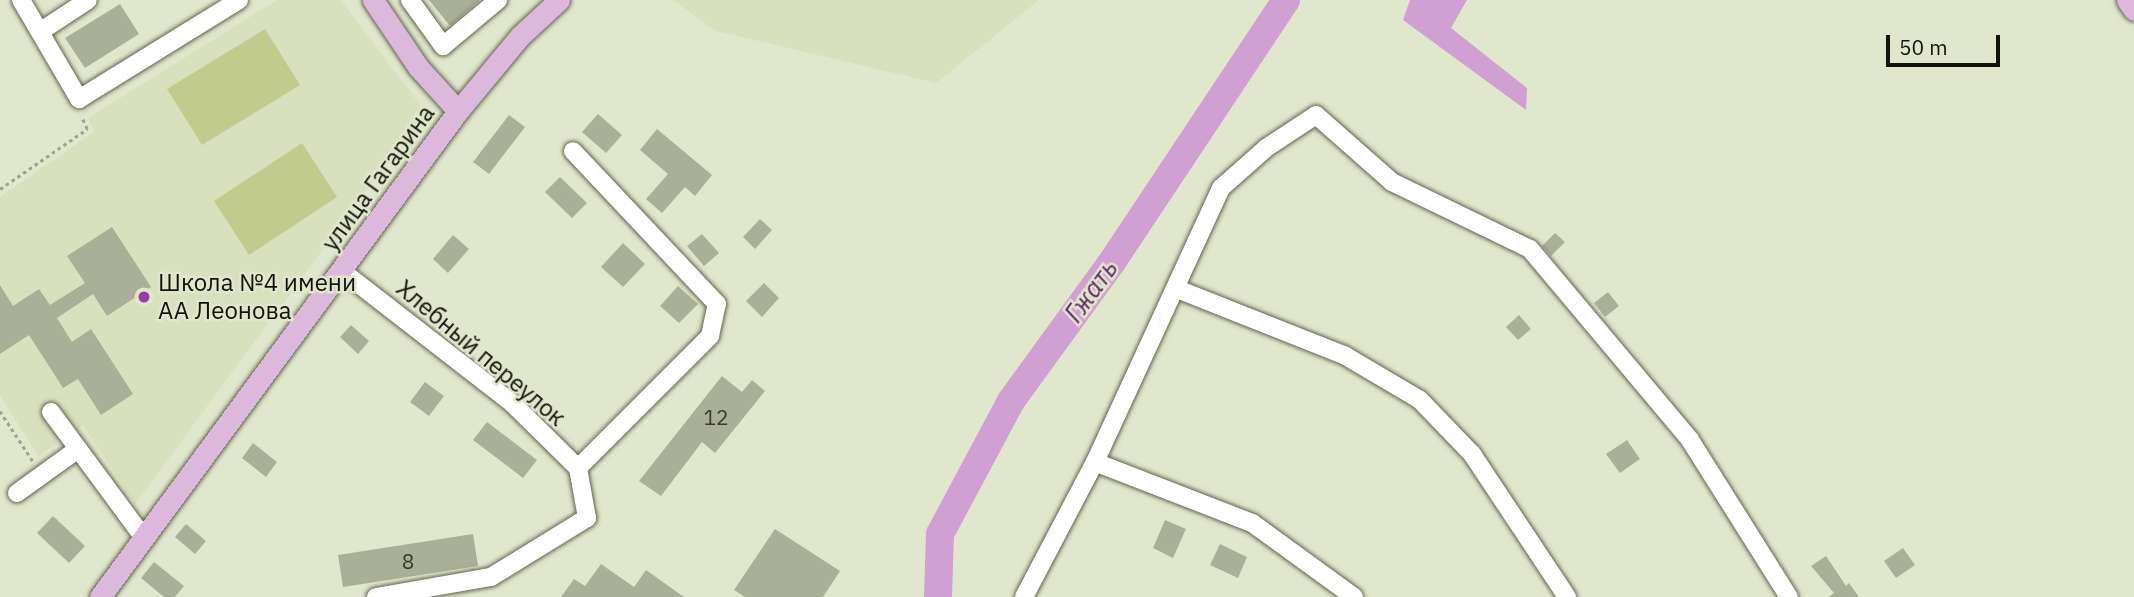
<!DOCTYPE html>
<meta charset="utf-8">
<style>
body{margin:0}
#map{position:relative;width:2134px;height:597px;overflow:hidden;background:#e1e7cd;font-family:"IBM Plex Sans",sans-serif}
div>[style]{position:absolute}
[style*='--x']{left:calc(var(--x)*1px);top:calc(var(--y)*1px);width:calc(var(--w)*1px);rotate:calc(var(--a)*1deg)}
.built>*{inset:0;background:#d9e0be}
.green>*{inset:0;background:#c0cb8d}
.water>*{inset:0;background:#d0a0d2}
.river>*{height:28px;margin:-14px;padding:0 14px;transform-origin:14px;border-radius:14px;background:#d0a0d2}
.building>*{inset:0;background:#aab097}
.path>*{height:2.5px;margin-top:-1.25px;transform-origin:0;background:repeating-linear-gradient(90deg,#9ea28e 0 3.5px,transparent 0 7px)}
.roads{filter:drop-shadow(0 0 2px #60644e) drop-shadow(0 0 2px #60644e)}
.minor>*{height:18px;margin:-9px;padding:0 9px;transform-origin:9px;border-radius:9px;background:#fff}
.major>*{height:21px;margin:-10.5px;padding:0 10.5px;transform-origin:10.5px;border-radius:10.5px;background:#dcb8dd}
.dots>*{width:19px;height:19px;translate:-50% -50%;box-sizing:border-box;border:4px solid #e1e7cd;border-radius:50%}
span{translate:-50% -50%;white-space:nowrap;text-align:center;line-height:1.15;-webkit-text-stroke:5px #e1e7cd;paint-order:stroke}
.number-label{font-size:21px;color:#383b2e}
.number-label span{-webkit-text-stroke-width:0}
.street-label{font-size:24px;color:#12140b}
.poi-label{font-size:24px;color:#12140b}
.left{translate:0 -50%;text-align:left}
.water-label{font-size:26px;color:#602765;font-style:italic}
.scale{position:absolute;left:1886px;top:35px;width:114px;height:32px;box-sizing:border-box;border:4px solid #12140b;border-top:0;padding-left:9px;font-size:21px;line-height:24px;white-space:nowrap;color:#12140b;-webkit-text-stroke:5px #e1e7cd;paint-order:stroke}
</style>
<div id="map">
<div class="built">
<div style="clip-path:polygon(277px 0,341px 0,425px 111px,135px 504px,83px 425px,39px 456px,0 396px,0 197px,94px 132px,88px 118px)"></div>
<div style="clip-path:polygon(673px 0,1039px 0,936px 83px,716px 31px)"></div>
</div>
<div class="green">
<div style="clip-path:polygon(265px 29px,300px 85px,202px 145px,167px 89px)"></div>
<div style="clip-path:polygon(302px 143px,337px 197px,249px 255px,214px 201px)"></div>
</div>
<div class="water">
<div style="clip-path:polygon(1410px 0,1467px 0,1451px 28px,1527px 88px,1526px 110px,1403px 20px)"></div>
</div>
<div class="river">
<div style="--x:938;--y:597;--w:63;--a:-88.2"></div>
<div style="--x:940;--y:534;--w:151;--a:-61.9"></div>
<div style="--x:1011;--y:401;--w:175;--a:-54"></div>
<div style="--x:1114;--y:259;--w:311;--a:-56.4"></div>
</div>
<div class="building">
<div style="clip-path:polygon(429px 0,480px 0,450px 26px)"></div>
<div style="clip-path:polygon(120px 4px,139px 34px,85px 68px,65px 38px)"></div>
<div style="clip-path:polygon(598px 114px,622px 135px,606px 153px,582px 132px)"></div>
<div style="clip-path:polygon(509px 115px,525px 127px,489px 174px,473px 162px)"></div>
<div style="clip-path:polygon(657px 129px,712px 175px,695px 196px,685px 187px,662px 213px,646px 199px,668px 174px,640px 150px)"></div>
<div style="clip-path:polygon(560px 177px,587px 203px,572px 218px,545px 192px)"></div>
<div style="clip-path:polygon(760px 219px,772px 230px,755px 249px,743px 237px)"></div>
<div style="clip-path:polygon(112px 227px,151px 287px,107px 316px,93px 294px,57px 318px,72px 342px,91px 329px,133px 394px,101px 415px,78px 379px,63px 388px,29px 335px,0 354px,0 285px,13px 306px,39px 289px,50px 305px,85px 283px,67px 256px)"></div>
<div style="clip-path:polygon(1555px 233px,1565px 242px,1551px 256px,1542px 246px)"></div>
<div style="clip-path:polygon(702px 234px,719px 253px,704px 266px,687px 246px)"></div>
<div style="clip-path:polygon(453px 235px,469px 249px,448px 273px,433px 259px)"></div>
<div style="clip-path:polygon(623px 243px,645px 264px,623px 287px,601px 267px)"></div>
<div style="clip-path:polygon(764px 283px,779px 298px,762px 317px,746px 301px)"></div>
<div style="clip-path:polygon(678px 286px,698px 304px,679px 323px,660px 306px)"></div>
<div style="clip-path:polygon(1608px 292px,1619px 306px,1605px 317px,1594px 303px)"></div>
<div style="clip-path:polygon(1519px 315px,1531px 329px,1518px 340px,1506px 327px)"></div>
<div style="clip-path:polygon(351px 325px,369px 341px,358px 354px,340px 337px)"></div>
<div style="clip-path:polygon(722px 376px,742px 392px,752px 380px,765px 391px,715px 453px,702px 442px,661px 496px,639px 481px)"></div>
<div style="clip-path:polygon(425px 382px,444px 396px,429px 416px,410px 402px)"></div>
<div style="clip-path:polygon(487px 422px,537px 460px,523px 478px,473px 440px)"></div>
<div style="clip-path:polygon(1627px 440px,1640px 459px,1620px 473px,1606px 454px)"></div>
<div style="clip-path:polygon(253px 443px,277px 462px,266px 477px,242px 458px)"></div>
<div style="clip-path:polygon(53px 516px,85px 546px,69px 563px,37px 533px)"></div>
<div style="clip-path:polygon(1165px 520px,1186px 529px,1173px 558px,1153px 548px)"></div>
<div style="clip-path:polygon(186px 524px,206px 541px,195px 554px,175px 537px)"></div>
<div style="clip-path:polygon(775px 529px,840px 571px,823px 597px,745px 597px,734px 590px)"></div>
<div style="clip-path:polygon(473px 534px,478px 566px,343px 587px,338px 555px)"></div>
<div style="clip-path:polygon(1220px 544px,1247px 557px,1238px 578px,1210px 565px)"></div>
<div style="clip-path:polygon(1903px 548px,1915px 565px,1896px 578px,1884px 561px)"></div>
<div style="clip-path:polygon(1826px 556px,1846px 586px,1849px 583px,1859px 597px,1829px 597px,1834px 593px,1811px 566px)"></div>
<div style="clip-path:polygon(154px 562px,184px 586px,175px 597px,164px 597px,141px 578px)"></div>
<div style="clip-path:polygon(601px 564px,634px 587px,646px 570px,684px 597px,561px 597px,574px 579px,585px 586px)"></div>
</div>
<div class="path">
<div style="--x:0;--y:189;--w:106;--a:-34.6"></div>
<div style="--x:87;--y:129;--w:14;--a:-115"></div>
<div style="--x:0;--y:411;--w:60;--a:56.6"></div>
</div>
<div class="roads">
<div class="minor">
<div style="--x:21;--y:0;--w:115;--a:59.6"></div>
<div style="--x:79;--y:99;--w:188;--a:-31.7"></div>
<div style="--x:410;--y:0;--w:57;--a:54.3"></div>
<div style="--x:443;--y:46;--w:72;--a:-39.9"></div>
<div style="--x:41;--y:31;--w:56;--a:-33.4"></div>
<div style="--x:343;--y:272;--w:214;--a:37.8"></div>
<div style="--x:512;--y:403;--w:93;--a:44.6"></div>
<div style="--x:578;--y:468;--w:187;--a:-45"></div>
<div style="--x:710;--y:336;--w:33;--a:-78"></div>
<div style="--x:717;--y:304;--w:210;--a:-133.3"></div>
<div style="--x:1177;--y:289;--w:180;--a:21.6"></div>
<div style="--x:1344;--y:355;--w:88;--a:30.6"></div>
<div style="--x:1420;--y:400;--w:75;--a:46.1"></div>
<div style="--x:1472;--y:454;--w:172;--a:56.4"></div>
<div style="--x:51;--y:412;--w:155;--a:53.6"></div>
<div style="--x:17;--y:493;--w:75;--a:-35.8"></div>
<div style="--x:376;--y:597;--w:117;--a:-9.9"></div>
<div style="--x:491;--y:577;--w:113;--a:-31.6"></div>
<div style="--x:587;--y:518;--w:51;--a:-100.2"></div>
<div style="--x:1024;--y:597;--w:153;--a:-62.3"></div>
<div style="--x:1354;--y:597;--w:126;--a:-144"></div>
<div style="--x:1252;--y:523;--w:168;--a:-158.8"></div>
<div style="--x:1095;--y:462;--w:302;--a:-65.3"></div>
<div style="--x:1221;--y:188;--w:60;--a:-41.6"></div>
<div style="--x:1266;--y:148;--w:60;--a:-33.4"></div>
<div style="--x:1316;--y:115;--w:101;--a:41.4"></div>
<div style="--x:1392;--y:182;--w:153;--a:25.9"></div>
<div style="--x:1530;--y:249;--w:249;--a:50"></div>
<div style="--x:1690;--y:440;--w:186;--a:57.8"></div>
</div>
<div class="major">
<div style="--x:373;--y:0;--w:81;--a:56.1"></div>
<div style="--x:418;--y:67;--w:59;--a:47.7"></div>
<div style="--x:2127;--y:0;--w:12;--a:55"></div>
<div style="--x:100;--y:597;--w:604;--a:-53.62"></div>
<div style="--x:458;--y:111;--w:97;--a:-50.4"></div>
<div style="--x:520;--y:36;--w:53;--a:-42.7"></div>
</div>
</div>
<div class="dots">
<div style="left:144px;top:297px;background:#9a3aa2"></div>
</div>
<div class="number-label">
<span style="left:716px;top:417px">12</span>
<span style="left:408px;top:561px">8</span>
</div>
<div class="street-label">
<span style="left:378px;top:178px;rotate:-54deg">улица Гагарина</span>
<span style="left:481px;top:353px;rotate:40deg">Хлебный переулок</span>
</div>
<div class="poi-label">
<span class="left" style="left:158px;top:297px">Школа №4 имени<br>АА Леонова</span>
</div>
<div class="water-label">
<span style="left:1091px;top:291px;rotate:-54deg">Гжать</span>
</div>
<div class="scale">50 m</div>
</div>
